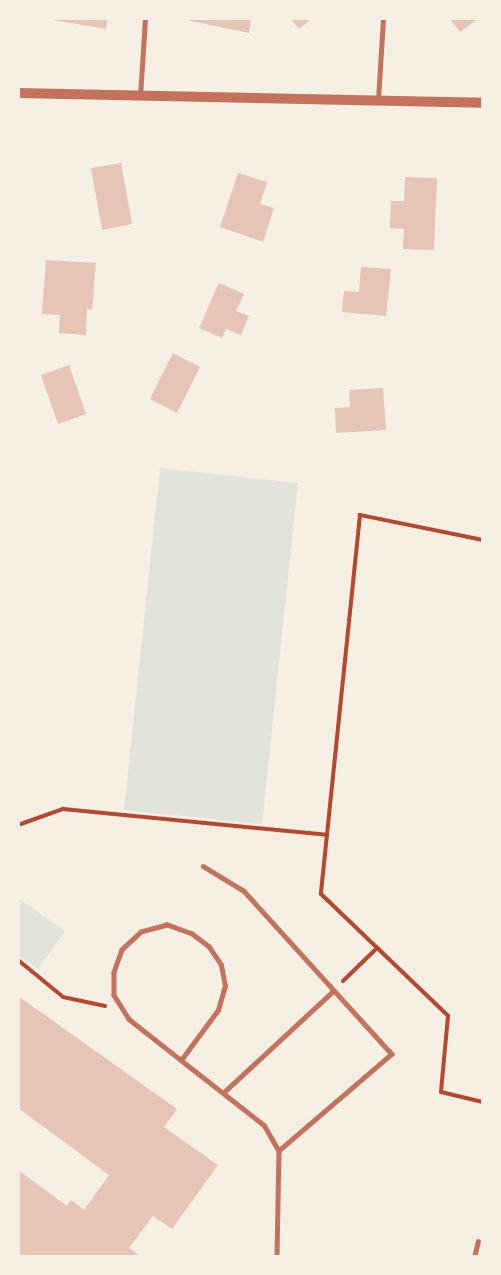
<!DOCTYPE html>
<style>
body{margin:0}
#map{position:relative;width:501px;height:1275px;overflow:hidden;background:#f6efe4;font-family:"Archivo Narrow",sans-serif}
div>[style]{position:absolute}
[style*='--x']{left:calc(var(--x)*1px);top:calc(var(--y)*1px);width:calc(var(--w)*1px);rotate:calc(var(--a)*1deg)}
.green>*{inset:0;background:#e2e4dc}
.building>*{inset:0;background:#e6c5b7}
.path>*{height:4px;margin:-2px;padding:0 2px;transform-origin:2px;border-radius:2px;background:#b5482f}
.service>*{height:4.5px;margin:-2.25px;padding:0 2.25px;transform-origin:2.25px;border-radius:2.25px;background:#c5725c}
.tertiary>*{height:10px;margin:-5px;padding:0 5px;transform-origin:5px;border-radius:5px;background:#c5725c}
span{translate:-50% -50%;white-space:nowrap;text-align:center;line-height:1.15;-webkit-text-stroke:4.5px #f6efe4;paint-order:stroke}
.frame{position:absolute;inset:0;border:20px solid #f6efe4;pointer-events:none}
</style>
<div id="map">
<div class="green">
<div style="clip-path:polygon(160px 468px,298px 483px,262px 824px,124px 810px)"></div>
<div style="clip-path:polygon(18px 898px,65px 931px,38px 969px,18px 955px)"></div>
</div>
<div class="building">
<div style="clip-path:polygon(41px 18px,108px 18px,106px 29px)"></div>
<div style="clip-path:polygon(177px 18px,251px 18px,249px 33px)"></div>
<div style="clip-path:polygon(290px 18px,312px 18px,299px 29px)"></div>
<div style="clip-path:polygon(449px 18px,479px 18px,460px 32px)"></div>
<div style="clip-path:polygon(121px 163px,132px 224px,102px 230px,91px 168px)"></div>
<div style="clip-path:polygon(238px 173px,267px 182px,260px 204px,274px 208px,263px 242px,220px 227px)"></div>
<div style="clip-path:polygon(405px 177px,437px 178px,434px 250px,403px 249px,404px 229px,390px 228px,391px 201px,404px 201px)"></div>
<div style="clip-path:polygon(46px 260px,96px 263px,92px 310px,87px 309px,86px 335px,59px 333px,60px 315px,42px 314px)"></div>
<div style="clip-path:polygon(361px 267px,391px 269px,386px 316px,342px 312px,344px 291px,359px 292px)"></div>
<div style="clip-path:polygon(219px 283px,244px 294px,236px 311px,249px 316px,241px 335px,226px 329px,222px 338px,199px 328px)"></div>
<div style="clip-path:polygon(173px 353px,200px 367px,177px 413px,150px 399px)"></div>
<div style="clip-path:polygon(69px 365px,86px 414px,58px 424px,41px 375px)"></div>
<div style="clip-path:polygon(383px 388px,386px 430px,336px 433px,335px 408px,350px 407px,349px 390px)"></div>
<div style="clip-path:polygon(18px 996px,177px 1109px,164px 1127px,218px 1165px,172px 1229px,153px 1216px,129px 1248px,142px 1257px,18px 1257px,18px 1170px,67px 1206px,71px 1200px,84px 1210px,109px 1175px,18px 1108px)"></div>
</div>
<div class="path">
<div style="--x:483;--y:540;--w:126;--a:-168.5"></div>
<div style="--x:360;--y:515;--w:381;--a:95.9"></div>
<div style="--x:321;--y:894;--w:176;--a:43.8"></div>
<div style="--x:448;--y:1016;--w:76;--a:95.3"></div>
<div style="--x:441;--y:1092;--w:43;--a:13.4"></div>
<div style="--x:18;--y:825;--w:48;--a:-19.6"></div>
<div style="--x:63;--y:809;--w:265;--a:5.6"></div>
<div style="--x:18;--y:960;--w:58;--a:39.4"></div>
<div style="--x:63;--y:997;--w:43;--a:12.1"></div>
<div style="--x:343;--y:981;--w:47;--a:-44.1"></div>
</div>
<div class="service">
<div style="--x:140;--y:96;--w:78;--a:-86.3"></div>
<div style="--x:378;--y:100;--w:82;--a:-86.5"></div>
<div style="--x:203;--y:866;--w:48;--a:31.4"></div>
<div style="--x:244;--y:891;--w:220;--a:47.8"></div>
<div style="--x:392;--y:1054;--w:149;--a:139.4"></div>
<div style="--x:181;--y:1060;--w:62;--a:-53.5"></div>
<div style="--x:218;--y:1010;--w:25;--a:-74"></div>
<div style="--x:225;--y:986;--w:21;--a:-101"></div>
<div style="--x:221;--y:965;--w:22;--a:-124"></div>
<div style="--x:209;--y:947;--w:21;--a:-143"></div>
<div style="--x:192;--y:934;--w:27;--a:-160"></div>
<div style="--x:167;--y:925;--w:27;--a:165"></div>
<div style="--x:141;--y:932;--w:26;--a:137"></div>
<div style="--x:122;--y:950;--w:23;--a:110"></div>
<div style="--x:114;--y:972;--w:23;--a:90"></div>
<div style="--x:114;--y:995;--w:28;--a:58"></div>
<div style="--x:129;--y:1019;--w:66;--a:38.3"></div>
<div style="--x:181;--y:1060;--w:105;--a:38.1"></div>
<div style="--x:264;--y:1125;--w:30;--a:60"></div>
<div style="--x:279;--y:1151;--w:106;--a:91.1"></div>
<div style="--x:223;--y:1093;--w:149;--a:-42.8"></div>
<div style="--x:474;--y:1257;--w:16;--a:-76"></div>
</div>
<div class="tertiary">
<div style="--x:18;--y:93;--w:465;--a:1.2"></div>
</div>
<div class="frame"></div>
</div>
